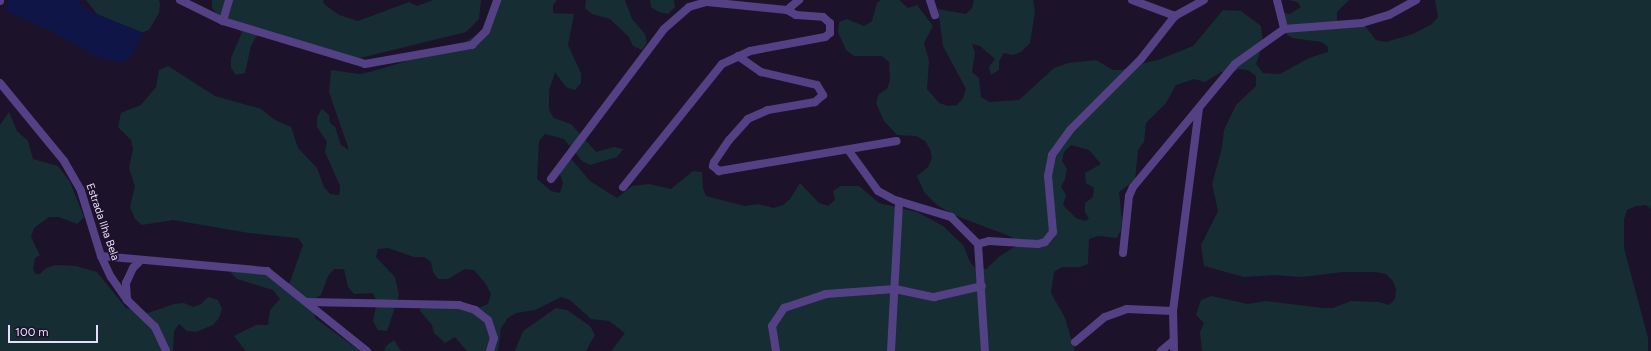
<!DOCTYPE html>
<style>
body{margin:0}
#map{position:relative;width:1651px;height:351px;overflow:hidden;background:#1c132a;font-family:Figtree,sans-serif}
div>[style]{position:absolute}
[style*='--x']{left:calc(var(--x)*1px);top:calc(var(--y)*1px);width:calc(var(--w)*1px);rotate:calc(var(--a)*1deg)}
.green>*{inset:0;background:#162d33}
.water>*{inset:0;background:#0f1546}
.minor>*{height:8px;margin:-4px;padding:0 4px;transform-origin:4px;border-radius:4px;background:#544185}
span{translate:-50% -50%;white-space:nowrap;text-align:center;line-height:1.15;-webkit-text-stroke:3.5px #1c132a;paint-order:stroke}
.street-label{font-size:11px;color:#e9ddfd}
.scale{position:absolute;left:8px;top:325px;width:90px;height:18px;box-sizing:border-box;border:2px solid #e9ddfd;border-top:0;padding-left:5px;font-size:12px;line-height:14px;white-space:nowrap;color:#e9ddfd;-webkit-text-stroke:3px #1c132a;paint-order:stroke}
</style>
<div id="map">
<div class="green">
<div style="clip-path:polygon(86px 0,159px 0,160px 4px,159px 13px,149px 30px,141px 33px,97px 14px)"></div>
<div style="clip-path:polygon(212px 0,323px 0,324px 4px,339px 15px,358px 21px,409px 2px,417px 6px,433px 0,481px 0,479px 19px,466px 32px,360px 58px,350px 59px,264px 34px,256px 37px,251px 46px,245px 73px,236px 75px,231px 68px,231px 58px,242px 32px,218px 15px,212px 8px)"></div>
<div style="clip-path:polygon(evenodd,495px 0,557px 0,553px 5px,553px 13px,574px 14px,568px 45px,581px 73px,581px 83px,575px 90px,566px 87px,555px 72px,549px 90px,549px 110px,554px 118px,571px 124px,596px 152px,614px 147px,623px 149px,617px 157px,590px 165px,582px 161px,564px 139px,545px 134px,539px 141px,537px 179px,551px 191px,560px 193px,563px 183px,557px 166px,563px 159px,572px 160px,590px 181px,617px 198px,632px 186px,649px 184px,671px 189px,693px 171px,702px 172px,703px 188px,706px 196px,745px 206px,758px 204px,774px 208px,783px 205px,790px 199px,800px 183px,819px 203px,828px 206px,835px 200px,833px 191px,841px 186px,859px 186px,879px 203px,917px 212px,943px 226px,963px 245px,970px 262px,976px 269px,986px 269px,1000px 256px,1016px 246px,1012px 237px,954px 215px,937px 205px,924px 192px,917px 176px,928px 167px,932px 158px,930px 149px,925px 141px,916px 136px,897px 135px,884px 121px,876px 103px,879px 94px,887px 89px,890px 80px,889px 62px,882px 56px,854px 56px,846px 50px,838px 32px,839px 22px,847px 19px,864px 26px,872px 21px,877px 3px,881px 0,899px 0,908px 8px,917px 5px,933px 26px,924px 43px,929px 61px,927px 89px,939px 103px,948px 106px,957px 105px,963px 98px,966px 89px,943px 46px,938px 9px,966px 14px,972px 8px,974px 0,1033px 0,1035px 11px,1030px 43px,1021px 52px,1013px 55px,1004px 53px,999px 61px,999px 70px,991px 75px,989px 67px,995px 59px,980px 46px,972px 44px,975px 53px,972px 72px,979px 78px,981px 97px,989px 102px,1019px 100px,1054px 68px,1068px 63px,1096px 60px,1113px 70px,1122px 70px,1131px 66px,1158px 60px,1193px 46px,1223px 10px,1241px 11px,1261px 26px,1263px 43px,1256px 64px,1263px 73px,1280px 74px,1309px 58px,1328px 52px,1328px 47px,1322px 42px,1292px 38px,1286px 34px,1281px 26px,1284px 13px,1290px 14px,1301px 7px,1297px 2px,1288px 0,1349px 0,1337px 12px,1337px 21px,1365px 26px,1376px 40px,1386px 42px,1413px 34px,1432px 24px,1438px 17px,1435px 0,1651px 0,1651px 209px,1646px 205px,1636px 206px,1627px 210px,1624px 219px,1624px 248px,1648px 338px,1648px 351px,1202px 351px,1200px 332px,1204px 323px,1196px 315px,1201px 300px,1211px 296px,1248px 304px,1266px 301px,1323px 308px,1333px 308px,1351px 301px,1379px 302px,1389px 305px,1395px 299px,1396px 289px,1393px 281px,1386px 274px,1375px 272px,1343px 272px,1302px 277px,1274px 275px,1244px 277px,1204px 266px,1201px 245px,1218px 211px,1212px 184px,1222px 148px,1224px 130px,1236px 105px,1256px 86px,1256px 76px,1248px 70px,1239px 69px,1231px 73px,1221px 72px,1205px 82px,1194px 79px,1176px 85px,1166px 103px,1146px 123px,1144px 142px,1138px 150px,1135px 180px,1119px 192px,1122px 221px,1121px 230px,1117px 238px,1098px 236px,1089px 239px,1088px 264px,1080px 267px,1062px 267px,1054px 272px,1051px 293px,1065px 318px,1075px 351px,611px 351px,625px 333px,609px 321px,591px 319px,570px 300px,561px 297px,535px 310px,516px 313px,508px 318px,501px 328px,498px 351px,467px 351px,455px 337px,445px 343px,434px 333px,432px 325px,420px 311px,421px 302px,449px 303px,459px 301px,478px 308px,488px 304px,491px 294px,486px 284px,474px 270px,465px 269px,448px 279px,438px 279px,433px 272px,431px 262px,424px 257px,414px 257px,388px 248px,378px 249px,376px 257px,395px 277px,399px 295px,387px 331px,378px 330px,373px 321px,377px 302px,373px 293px,354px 294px,348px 287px,344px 269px,334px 269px,328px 276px,321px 295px,312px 300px,315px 318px,360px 351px,246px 351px,234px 336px,256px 325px,268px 325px,270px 310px,280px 299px,273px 290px,237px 279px,231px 273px,235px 264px,255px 266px,262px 269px,282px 288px,290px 282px,303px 245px,298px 238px,249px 233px,173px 220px,142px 225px,135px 219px,130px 207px,135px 186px,129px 168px,133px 149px,131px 140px,118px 127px,121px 113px,141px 105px,156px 87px,159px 70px,168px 66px,215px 96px,261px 109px,275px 120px,291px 127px,298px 148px,317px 168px,324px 187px,330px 194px,339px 195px,340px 186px,325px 152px,327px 142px,317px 127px,317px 117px,322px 109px,329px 115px,330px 123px,335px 127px,341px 145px,349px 150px,329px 92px,331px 70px,359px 74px,370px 72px,460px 45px,485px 30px,495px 0,1071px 145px,1089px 150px,1101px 164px,1085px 173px,1086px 183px,1094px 188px,1093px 197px,1085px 203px,1085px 212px,1089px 219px,1085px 221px,1076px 218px,1063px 205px,1066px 195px,1061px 187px,1065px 179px,1067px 169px,1062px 161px,1064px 152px,1071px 145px)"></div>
<div style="clip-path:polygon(586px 0,625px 0,632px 19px,645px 34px,647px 43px,642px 50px,633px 46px,629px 37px,610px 19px,592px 14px,585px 8px)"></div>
<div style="clip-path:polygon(650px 0,674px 0,675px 7px,668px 14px,659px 12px,651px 7px)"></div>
<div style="clip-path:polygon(9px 112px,17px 131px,28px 141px,33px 159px,58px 166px,70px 182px,84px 217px,77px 224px,59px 217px,49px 217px,34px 228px,31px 237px,40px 255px,35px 258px,33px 269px,36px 274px,40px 274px,46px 268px,56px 265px,76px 266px,97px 272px,126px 308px,148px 313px,174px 304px,184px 303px,193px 307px,201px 304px,208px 297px,218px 300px,222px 309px,219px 318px,213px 325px,196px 332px,187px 331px,179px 324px,174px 331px,173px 351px,0 351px,0 125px)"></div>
<div style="clip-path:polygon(556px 308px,567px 310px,590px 326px,595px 335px,586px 351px,515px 351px,523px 331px)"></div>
<div style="clip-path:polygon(394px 340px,401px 351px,384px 351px,386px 346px)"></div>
</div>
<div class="water">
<div style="clip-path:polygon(8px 0,78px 0,86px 10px,144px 33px,131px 57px,121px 62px,96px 57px,49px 30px,7px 12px)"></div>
</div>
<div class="minor">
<div style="--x:180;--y:0;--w:48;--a:26"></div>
<div style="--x:223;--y:21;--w:148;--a:16.8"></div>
<div style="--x:365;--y:64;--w:109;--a:-10.1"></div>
<div style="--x:472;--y:45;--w:20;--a:-45"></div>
<div style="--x:486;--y:31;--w:33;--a:-70"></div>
<div style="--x:930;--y:0;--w:16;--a:72"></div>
<div style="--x:1132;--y:0;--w:46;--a:20.4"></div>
<div style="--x:1277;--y:0;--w:30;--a:76"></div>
<div style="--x:0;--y:1;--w:1;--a:-90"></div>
<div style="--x:787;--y:10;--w:16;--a:-40"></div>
<div style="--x:223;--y:21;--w:22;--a:-74"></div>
<div style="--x:738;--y:56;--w:28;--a:35"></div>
<div style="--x:761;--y:72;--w:57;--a:13.1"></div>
<div style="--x:817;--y:85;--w:12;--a:59"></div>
<div style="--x:823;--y:95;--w:11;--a:139"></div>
<div style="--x:815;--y:102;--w:48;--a:170.3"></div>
<div style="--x:768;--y:110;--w:22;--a:156"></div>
<div style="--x:748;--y:119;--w:28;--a:132"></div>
<div style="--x:729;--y:140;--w:27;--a:124"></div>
<div style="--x:714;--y:162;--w:4;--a:104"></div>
<div style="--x:713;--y:166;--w:8;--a:40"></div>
<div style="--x:719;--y:171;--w:180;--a:-9.6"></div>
<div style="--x:0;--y:83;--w:101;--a:50.6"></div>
<div style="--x:64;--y:161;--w:34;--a:60"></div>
<div style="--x:81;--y:191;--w:68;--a:72.9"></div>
<div style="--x:101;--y:256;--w:23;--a:65"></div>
<div style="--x:111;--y:277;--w:28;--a:55"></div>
<div style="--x:127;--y:300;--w:39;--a:44"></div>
<div style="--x:155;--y:327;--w:26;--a:65"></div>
<div style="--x:849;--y:151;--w:49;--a:54.1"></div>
<div style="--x:878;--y:191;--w:19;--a:28"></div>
<div style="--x:895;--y:200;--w:59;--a:16.9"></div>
<div style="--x:951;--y:217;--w:38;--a:45"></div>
<div style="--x:978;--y:244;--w:11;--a:-15"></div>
<div style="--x:989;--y:241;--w:49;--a:3.5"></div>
<div style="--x:1038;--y:244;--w:7;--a:-16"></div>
<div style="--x:1045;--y:242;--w:13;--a:-51"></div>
<div style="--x:1053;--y:232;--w:56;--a:-95.1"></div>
<div style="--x:1048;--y:176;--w:21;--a:-79"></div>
<div style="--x:1052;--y:155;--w:31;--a:-54"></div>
<div style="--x:1070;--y:130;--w:100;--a:-45"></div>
<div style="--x:1141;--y:59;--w:55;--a:-51.7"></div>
<div style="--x:1175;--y:16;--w:33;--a:-29"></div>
<div style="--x:551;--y:179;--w:188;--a:-53"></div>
<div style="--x:664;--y:29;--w:33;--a:-41"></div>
<div style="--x:689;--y:7;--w:19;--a:-16"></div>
<div style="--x:707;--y:2;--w:80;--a:5.7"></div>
<div style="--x:787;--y:10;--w:10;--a:29"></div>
<div style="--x:796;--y:15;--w:27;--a:4"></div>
<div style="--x:823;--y:17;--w:9;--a:41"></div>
<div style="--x:830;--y:23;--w:10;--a:90"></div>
<div style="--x:830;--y:33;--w:6;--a:141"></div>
<div style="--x:825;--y:37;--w:76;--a:169.4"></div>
<div style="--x:750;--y:51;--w:31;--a:155"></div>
<div style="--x:722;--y:64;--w:158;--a:128.8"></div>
<div style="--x:978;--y:244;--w:107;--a:86.3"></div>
<div style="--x:1123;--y:253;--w:57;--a:-84"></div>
<div style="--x:1129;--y:196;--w:10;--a:-66"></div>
<div style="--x:1133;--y:187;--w:160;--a:-50.3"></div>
<div style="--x:1235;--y:64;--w:60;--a:-35.5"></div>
<div style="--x:1284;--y:29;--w:78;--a:-4.4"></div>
<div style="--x:1362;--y:23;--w:28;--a:-17"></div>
<div style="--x:1389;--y:15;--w:31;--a:-29"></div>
<div style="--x:101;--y:256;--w:167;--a:5.2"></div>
<div style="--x:267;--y:271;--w:128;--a:38.7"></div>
<div style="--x:127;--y:299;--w:16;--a:-94"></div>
<div style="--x:126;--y:283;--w:17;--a:-65"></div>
<div style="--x:133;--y:268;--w:8;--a:-45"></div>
<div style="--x:308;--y:302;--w:151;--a:1.1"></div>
<div style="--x:459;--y:305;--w:17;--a:17"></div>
<div style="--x:475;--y:310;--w:16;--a:38"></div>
<div style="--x:488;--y:320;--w:19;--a:72"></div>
<div style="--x:494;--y:338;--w:14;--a:107"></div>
<div style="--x:1075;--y:342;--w:39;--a:-40"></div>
<div style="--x:1105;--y:317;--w:23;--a:-20"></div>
<div style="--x:1127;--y:309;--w:46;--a:2.5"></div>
<div style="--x:776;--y:351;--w:25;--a:-99"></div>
<div style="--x:772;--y:326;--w:22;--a:-56"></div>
<div style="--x:784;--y:308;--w:44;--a:-18.4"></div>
<div style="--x:826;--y:294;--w:69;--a:-4.1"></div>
<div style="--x:895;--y:289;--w:40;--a:12"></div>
<div style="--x:934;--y:297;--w:49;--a:-12.9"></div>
<div style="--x:891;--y:351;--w:150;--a:-86.9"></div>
<div style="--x:1161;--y:351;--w:16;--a:-40"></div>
<div style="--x:1174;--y:351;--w:40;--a:-91.4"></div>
<div style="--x:1173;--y:311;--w:204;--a:-82.7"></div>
</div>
<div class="street-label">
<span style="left:102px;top:222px;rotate:71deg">Estrada Ilha Bela</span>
</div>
<div class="scale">100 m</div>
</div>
